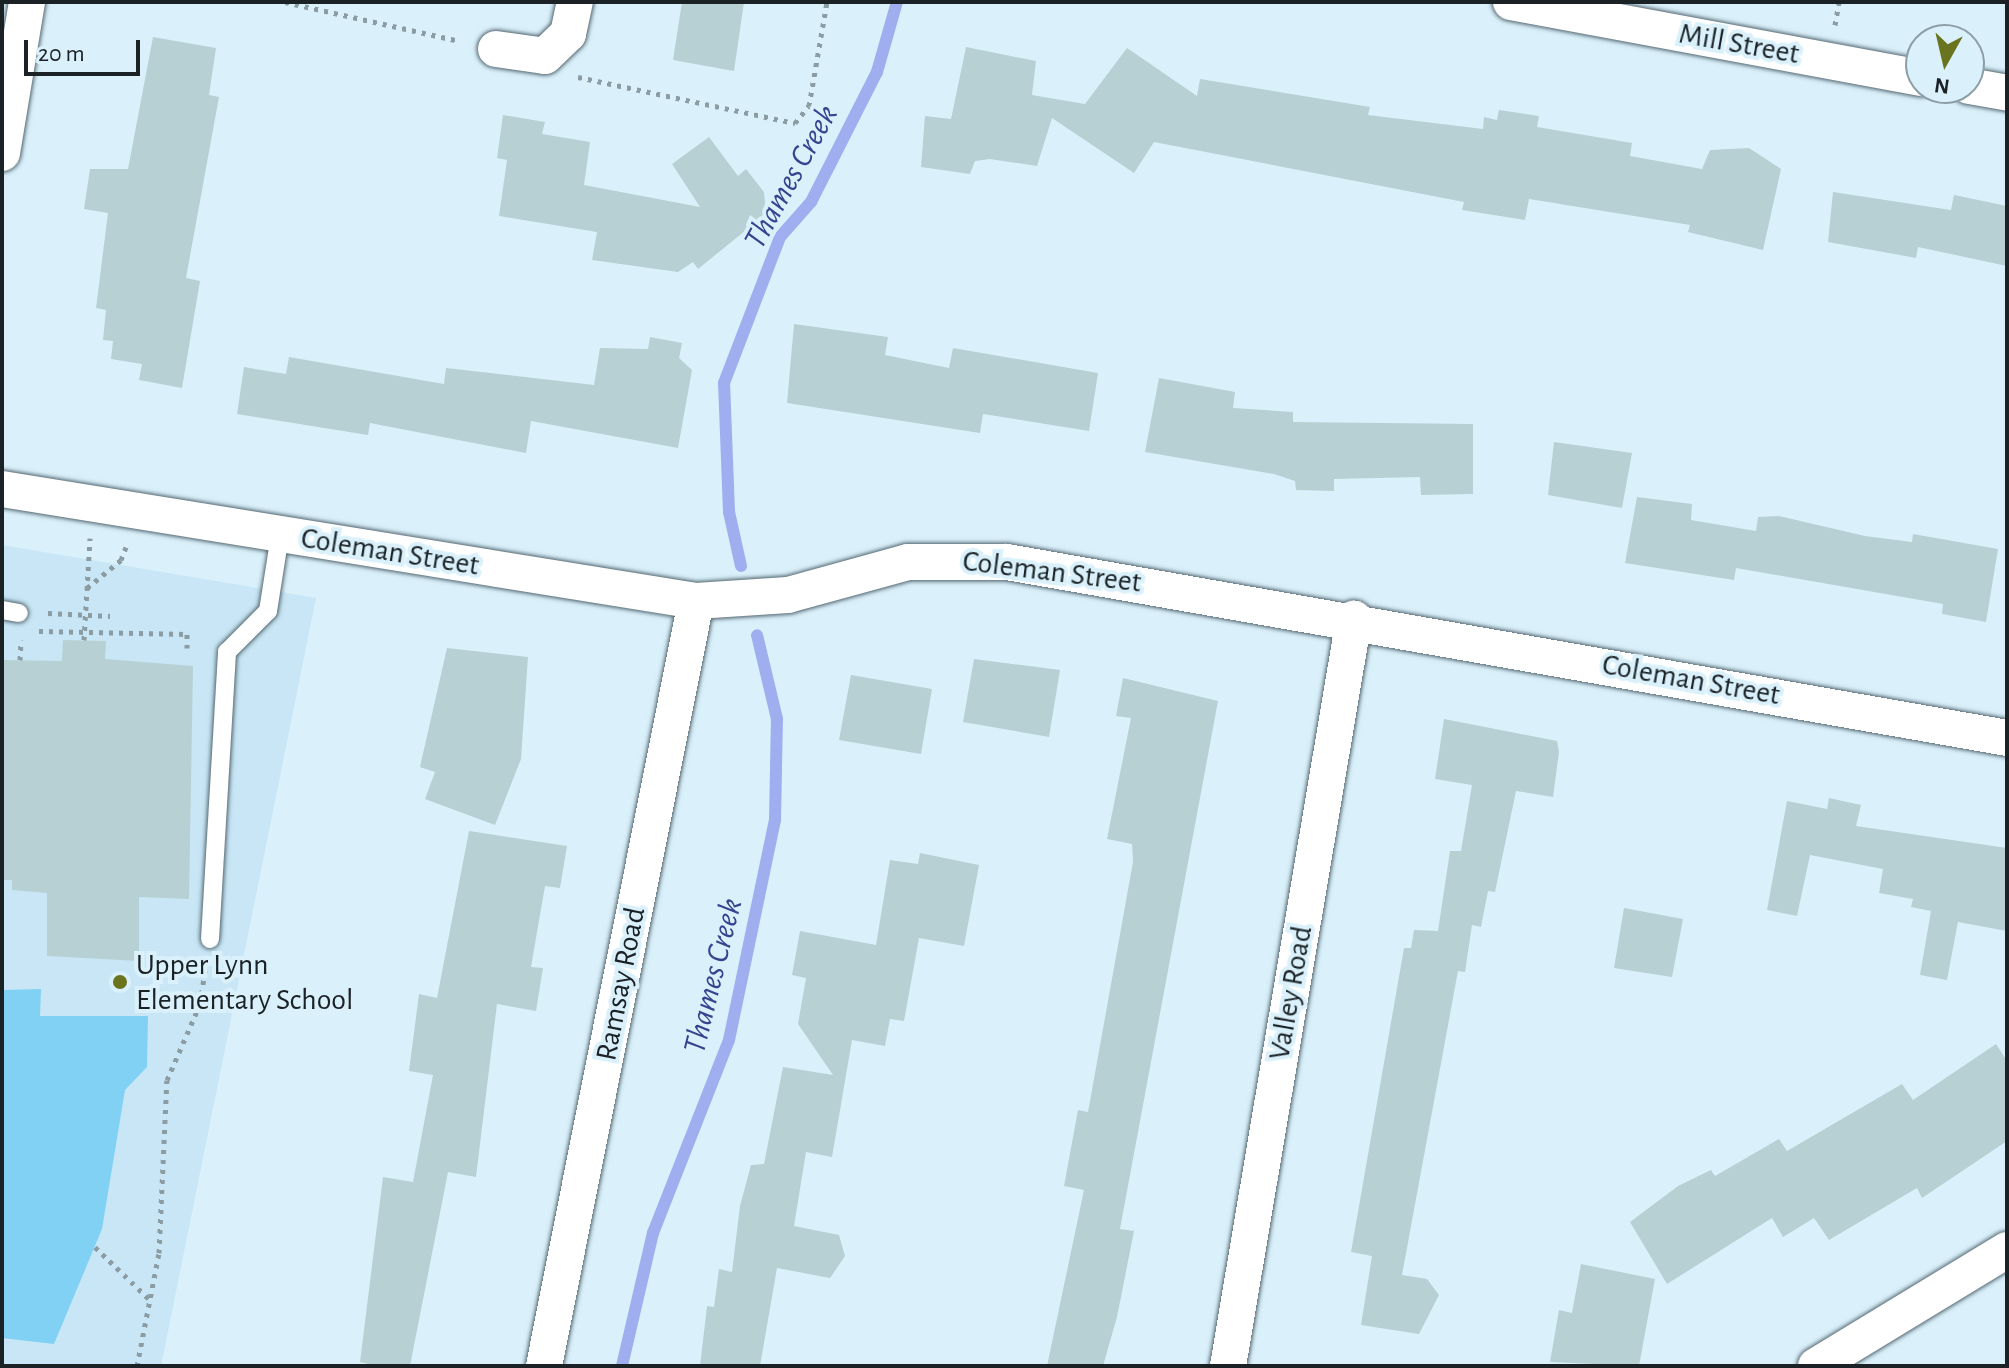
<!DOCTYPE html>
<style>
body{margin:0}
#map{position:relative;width:2009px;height:1368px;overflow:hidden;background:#daf1fb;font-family:"Alegreya Sans",sans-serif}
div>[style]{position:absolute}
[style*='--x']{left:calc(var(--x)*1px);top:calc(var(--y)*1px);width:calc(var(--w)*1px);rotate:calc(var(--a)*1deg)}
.built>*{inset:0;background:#c8e6f5}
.green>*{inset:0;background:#81d1f5}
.stream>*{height:12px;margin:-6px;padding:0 6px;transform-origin:6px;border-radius:6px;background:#9eaeef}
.building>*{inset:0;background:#b7d0d3}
.path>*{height:5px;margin-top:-2.5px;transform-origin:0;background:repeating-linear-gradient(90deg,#8b9ca3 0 4px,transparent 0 10px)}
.roads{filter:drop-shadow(0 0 2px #556872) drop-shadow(0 0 2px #556872)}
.lane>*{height:18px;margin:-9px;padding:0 9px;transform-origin:9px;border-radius:9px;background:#fff}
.street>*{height:36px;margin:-18px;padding:0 18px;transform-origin:18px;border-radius:18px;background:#fff}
.dots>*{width:22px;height:22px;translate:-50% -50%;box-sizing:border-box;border:4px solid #daf1fb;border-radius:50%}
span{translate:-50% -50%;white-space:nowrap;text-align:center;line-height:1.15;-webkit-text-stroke:8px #daf1fb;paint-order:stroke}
.street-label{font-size:30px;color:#1a2226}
.poi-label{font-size:30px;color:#1a2226}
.left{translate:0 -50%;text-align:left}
.water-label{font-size:32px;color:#37438f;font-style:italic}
.frame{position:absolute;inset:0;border:4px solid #1a2226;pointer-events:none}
.north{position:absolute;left:1905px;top:24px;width:80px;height:80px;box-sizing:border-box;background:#daf1fb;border:2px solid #8d9ea6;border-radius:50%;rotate:188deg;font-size:22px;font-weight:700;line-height:32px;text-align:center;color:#1a2226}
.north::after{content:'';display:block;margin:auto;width:28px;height:36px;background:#6a741e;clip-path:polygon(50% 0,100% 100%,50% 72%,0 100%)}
.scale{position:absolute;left:24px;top:40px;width:116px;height:36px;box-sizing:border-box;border:4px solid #1a2226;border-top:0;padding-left:10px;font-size:24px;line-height:28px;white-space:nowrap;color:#1a2226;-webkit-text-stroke:6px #daf1fb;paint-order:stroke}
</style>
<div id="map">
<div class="built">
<div style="clip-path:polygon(2px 545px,316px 598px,161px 1366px,2px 1366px)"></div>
</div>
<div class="green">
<div style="clip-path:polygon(41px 989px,40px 1016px,148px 1016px,147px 1067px,125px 1090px,102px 1229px,54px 1344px,2px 1338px,2px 990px)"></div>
</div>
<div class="stream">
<div style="--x:741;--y:566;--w:55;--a:-102.5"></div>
<div style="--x:729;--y:512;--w:129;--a:-92.2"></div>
<div style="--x:724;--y:383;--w:156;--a:-69"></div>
<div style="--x:780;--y:237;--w:47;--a:-48.5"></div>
<div style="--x:811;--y:202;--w:146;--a:-63.1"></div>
<div style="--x:877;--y:72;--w:73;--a:-74.1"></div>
<div style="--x:622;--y:1366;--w:137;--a:-76.9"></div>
<div style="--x:653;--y:1233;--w:207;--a:-68.5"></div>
<div style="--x:729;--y:1040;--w:225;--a:-78.2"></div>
<div style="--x:775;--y:820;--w:101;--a:-88.9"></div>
<div style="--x:777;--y:719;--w:86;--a:-103.4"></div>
</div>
<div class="building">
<div style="clip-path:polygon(682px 2px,744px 2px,734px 71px,673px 60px)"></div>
<div style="clip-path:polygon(153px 37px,216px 48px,209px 95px,219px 97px,186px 278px,200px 281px,182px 388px,139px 380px,142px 364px,111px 359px,113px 341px,103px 340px,106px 310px,96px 308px,108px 213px,84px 209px,90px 169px,128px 169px)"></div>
<div style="clip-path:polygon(966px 47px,1036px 61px,1032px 95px,1085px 104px,1127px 48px,1197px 96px,1200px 79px,1370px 107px,1368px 115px,1483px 129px,1484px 117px,1497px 120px,1499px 110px,1539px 116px,1537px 127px,1632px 143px,1630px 156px,1702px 169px,1710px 150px,1749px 148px,1781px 169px,1763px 250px,1688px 232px,1690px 225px,1529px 199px,1525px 220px,1462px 210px,1464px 202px,1154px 142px,1134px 173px,1052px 118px,1037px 166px,990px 159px,975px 161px,970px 174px,921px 167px,925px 116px,951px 119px)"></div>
<div style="clip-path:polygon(503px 115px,545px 122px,542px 134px,590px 142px,584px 185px,700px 207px,672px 164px,709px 137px,738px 176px,746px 169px,764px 192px,766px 214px,698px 269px,693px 262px,678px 272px,592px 260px,597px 232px,499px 216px,507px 160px,497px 158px)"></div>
<div style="clip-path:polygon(1833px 192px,1951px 210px,1954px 195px,2007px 206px,2007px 266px,1918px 247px,1916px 258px,1828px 242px)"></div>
<div style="clip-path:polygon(794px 324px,888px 337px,885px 355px,949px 368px,953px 348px,1098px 373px,1089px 431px,983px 414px,980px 433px,787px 403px)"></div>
<div style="clip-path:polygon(650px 337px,682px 343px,679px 358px,692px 370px,678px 448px,531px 421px,526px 453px,370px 423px,368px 435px,237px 414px,244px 367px,286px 374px,289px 357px,444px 384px,446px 368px,594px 385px,600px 348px,648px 349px)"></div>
<div style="clip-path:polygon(1159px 378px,1235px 392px,1233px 408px,1293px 412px,1293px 422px,1473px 424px,1473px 494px,1421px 495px,1420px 477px,1334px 479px,1334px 491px,1296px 490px,1295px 481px,1274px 474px,1145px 452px)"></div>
<div style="clip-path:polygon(1554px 442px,1632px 453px,1622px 508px,1548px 495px)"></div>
<div style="clip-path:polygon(1637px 497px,1692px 504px,1691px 520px,1756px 531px,1758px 517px,1779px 516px,1865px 536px,1912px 542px,1913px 534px,1998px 549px,1986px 622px,1942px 614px,1943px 604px,1736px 568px,1734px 580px,1625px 563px)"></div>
<div style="clip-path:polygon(63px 640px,106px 641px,105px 659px,193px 666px,189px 899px,139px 897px,139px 961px,47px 956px,47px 893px,12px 890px,12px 880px,2px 880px,2px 660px,62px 661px)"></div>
<div style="clip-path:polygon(447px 648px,528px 657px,521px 759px,495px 825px,425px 799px,435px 772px,420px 767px)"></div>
<div style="clip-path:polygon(974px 659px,1060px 670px,1049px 737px,963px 722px)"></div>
<div style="clip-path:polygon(851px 675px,932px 689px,921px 754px,839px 740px)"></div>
<div style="clip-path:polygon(1123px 678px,1218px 701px,1120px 1229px,1134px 1231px,1117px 1317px,1103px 1366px,1047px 1366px,1084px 1190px,1064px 1186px,1078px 1110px,1088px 1112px,1133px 862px,1132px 844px,1107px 839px,1131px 718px,1116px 716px)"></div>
<div style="clip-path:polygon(1444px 719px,1557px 741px,1559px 752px,1553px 797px,1516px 791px,1495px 892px,1488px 891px,1481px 927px,1472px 925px,1465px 972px,1458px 971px,1402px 1275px,1427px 1279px,1439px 1295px,1419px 1334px,1361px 1325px,1372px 1256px,1351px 1252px,1404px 948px,1411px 948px,1414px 930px,1438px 931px,1450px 851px,1461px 851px,1472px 785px,1435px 779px)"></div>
<div style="clip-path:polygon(1829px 798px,1861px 805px,1856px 826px,2007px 848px,2007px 931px,1958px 922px,1947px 980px,1920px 975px,1931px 911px,1911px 907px,1913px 899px,1879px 893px,1883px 869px,1810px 855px,1797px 916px,1767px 910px,1787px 801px,1827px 809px)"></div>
<div style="clip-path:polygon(469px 831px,567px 846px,560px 888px,545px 886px,531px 967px,543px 968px,536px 1011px,497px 1004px,476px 1177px,448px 1172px,410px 1366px,377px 1366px,360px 1362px,383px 1177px,413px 1182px,433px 1075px,409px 1071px,419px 994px,437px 998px)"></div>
<div style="clip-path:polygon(920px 853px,979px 865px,964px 946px,919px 938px,904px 1021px,890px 1019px,885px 1046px,852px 1040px,832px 1157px,806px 1152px,794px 1226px,839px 1235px,845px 1256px,830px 1278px,777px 1268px,760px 1366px,700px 1366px,707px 1306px,714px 1307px,719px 1269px,732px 1272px,740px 1206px,751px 1165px,764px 1164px,783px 1067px,833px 1075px,798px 1024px,806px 978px,792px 975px,800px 931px,876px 945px,890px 860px,918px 864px)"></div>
<div style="clip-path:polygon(1624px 908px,1683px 919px,1672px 977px,1614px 968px)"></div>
<div style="clip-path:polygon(1996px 1044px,2007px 1061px,2007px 1141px,1922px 1198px,1917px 1188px,1829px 1240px,1814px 1218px,1783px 1237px,1772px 1218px,1667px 1284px,1630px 1222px,1678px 1186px,1711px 1170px,1715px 1176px,1779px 1139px,1787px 1151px,1902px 1084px,1913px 1100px)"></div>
<div style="clip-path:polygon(1581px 1264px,1655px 1279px,1639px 1366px,1550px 1362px,1559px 1310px,1572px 1313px)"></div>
</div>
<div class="path">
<div style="--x:285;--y:2;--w:179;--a:12.6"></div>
<div style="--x:1835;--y:25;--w:23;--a:-80"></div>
<div style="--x:578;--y:77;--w:222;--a:12"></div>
<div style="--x:795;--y:123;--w:22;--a:-51"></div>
<div style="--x:809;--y:106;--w:106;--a:-80.2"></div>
<div style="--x:87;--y:588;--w:44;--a:-39.5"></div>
<div style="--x:121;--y:560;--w:14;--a:-69"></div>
<div style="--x:48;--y:613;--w:62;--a:2.8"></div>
<div style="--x:39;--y:631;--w:148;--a:1.2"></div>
<div style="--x:187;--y:634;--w:14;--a:90"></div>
<div style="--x:84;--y:640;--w:102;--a:-86.6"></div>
<div style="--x:20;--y:660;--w:20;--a:-87"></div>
<div style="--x:95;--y:1247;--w:75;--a:43.9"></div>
<div style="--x:137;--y:1366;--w:115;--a:-79"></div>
<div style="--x:159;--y:1253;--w:173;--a:-87.4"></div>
<div style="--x:167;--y:1080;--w:83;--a:-66.5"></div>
<div style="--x:200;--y:1004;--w:40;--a:-81.5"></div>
</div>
<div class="roads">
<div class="lane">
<div style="--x:2;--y:610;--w:17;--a:10"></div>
<div style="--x:210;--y:939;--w:288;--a:-86.6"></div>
<div style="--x:227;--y:652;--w:58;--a:-45"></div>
<div style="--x:268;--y:611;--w:77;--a:-81"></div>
</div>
<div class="street">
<div style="--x:1511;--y:2;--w:417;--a:10.5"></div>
<div style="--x:496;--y:49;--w:49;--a:8.1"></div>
<div style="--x:545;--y:56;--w:32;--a:-44"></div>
<div style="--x:568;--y:34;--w:33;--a:-78"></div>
<div style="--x:1969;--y:86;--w:39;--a:10"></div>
<div style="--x:2;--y:153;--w:153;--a:-80.6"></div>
<div style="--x:2;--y:489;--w:703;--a:9.17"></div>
<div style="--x:696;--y:601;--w:92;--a:-3.7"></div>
<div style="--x:788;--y:595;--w:124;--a:-15.4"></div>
<div style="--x:908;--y:562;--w:99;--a:0"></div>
<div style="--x:1007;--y:562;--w:1015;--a:9.98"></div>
<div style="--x:544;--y:1366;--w:780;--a:-78.76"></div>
<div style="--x:1228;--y:1366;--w:758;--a:-80.43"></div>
<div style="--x:1816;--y:1366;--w:223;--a:-31.3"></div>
</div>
</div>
<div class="dots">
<div style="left:120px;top:982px;background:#6a741e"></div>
</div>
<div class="street-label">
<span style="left:1739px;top:44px;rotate:10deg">Mill Street</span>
<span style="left:390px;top:552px;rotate:9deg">Coleman Street</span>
<span style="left:1052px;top:572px;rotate:7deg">Coleman Street</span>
<span style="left:1691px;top:680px;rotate:10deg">Coleman Street</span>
<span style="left:621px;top:984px;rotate:-79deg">Ramsay Road</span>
<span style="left:1291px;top:993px;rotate:-80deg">Valley Road</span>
</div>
<div class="poi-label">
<span class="left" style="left:136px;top:982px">Upper Lynn<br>Elementary School</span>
</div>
<div class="water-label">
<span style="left:791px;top:177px;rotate:-61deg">Thames Creek</span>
<span style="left:713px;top:976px;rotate:-76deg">Thames Creek</span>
</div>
<div class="frame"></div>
<div class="north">N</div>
<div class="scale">20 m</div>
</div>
